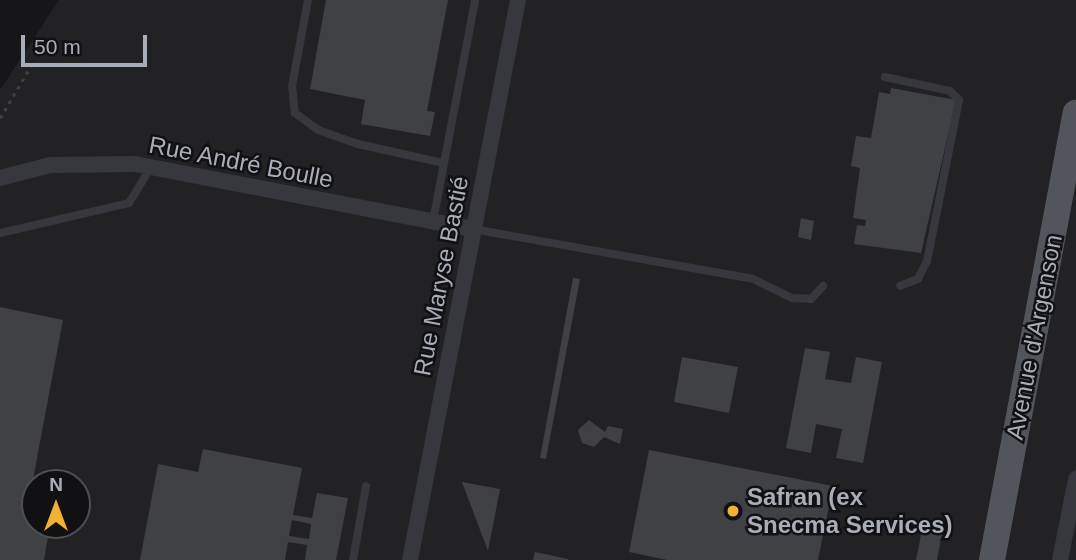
<!DOCTYPE html>
<meta charset="utf-8">
<style>
body{margin:0}
#map{position:relative;width:1076px;height:560px;overflow:hidden;background:#161618;font-family:Arial,sans-serif}
div>[style]{position:absolute}
[style*='--x']{left:calc(var(--x)*1px);top:calc(var(--y)*1px);width:calc(var(--w)*1px);rotate:calc(var(--a)*1deg)}
.built>*{inset:0;background:#222225}
.building>*{inset:0;background:#404145}
.path>*{height:2.5px;margin-top:-1.25px;transform-origin:0;background:repeating-linear-gradient(90deg,#3d3f44 0 3.5px,transparent 0 8.5px)}
.service>*{height:8px;margin:-4px;padding:0 4px;transform-origin:4px;border-radius:4px;background:#37383d}
.minor>*{height:16px;margin:-8px;padding:0 8px;transform-origin:8px;border-radius:8px;background:#37383d}
.primary>*{height:26px;margin:-13px;padding:0 13px;transform-origin:13px;border-radius:13px;background:#53555c}
.dots>*{width:19px;height:19px;translate:-50% -50%;box-sizing:border-box;border:4px solid #111113;border-radius:50%}
span{translate:-50% -50%;white-space:nowrap;text-align:center;line-height:1.15;-webkit-text-stroke:5px #111113;paint-order:stroke}
.street-label{font-size:24px;color:#a8adb8}
.poi-label{font-size:24px;color:#a8adb8;font-weight:700}
.left{translate:0 -50%;text-align:left}
.north{position:absolute;left:21px;top:469px;width:70px;height:70px;box-sizing:border-box;background:#111113;border:2px solid #4d4f55;border-radius:50%;rotate:0deg;font-size:19px;font-weight:700;line-height:28px;text-align:center;color:#a8adb8}
.north::after{content:'';display:block;margin:auto;width:24px;height:32px;background:#f2b134;clip-path:polygon(50% 0,100% 100%,50% 72%,0 100%)}
.scale{position:absolute;left:21px;top:35px;width:126px;height:32px;box-sizing:border-box;border:4px solid #a8adb8;border-top:0;padding-left:9px;font-size:21px;line-height:24px;white-space:nowrap;color:#a8adb8;-webkit-text-stroke:5px #111113;paint-order:stroke}
</style>
<div id="map">
<div class="built">
<div style="clip-path:polygon(evenodd,59px 0,1076px 0,1076px 560px,0 560px,0 90px,59px 0,35px 483px,77px 483px,77px 525px,35px 525px,35px 483px)"></div>
</div>
<div class="building">
<div style="clip-path:polygon(326px 0,448px 0,427px 111px,435px 112px,430px 136px,361px 124px,365px 100px,310px 89px)"></div>
<div style="clip-path:polygon(891px 88px,956px 100px,921px 253px,854px 244px,857px 225px,865px 226px,866px 220px,853px 218px,860px 168px,851px 166px,856px 136px,871px 138px,879px 92px,890px 94px)"></div>
<div style="clip-path:polygon(801px 218px,814px 221px,811px 240px,798px 237px)"></div>
<div style="clip-path:polygon(573px 278px,580px 279px,546px 459px,540px 458px)"></div>
<div style="clip-path:polygon(0 307px,63px 320px,31px 490px,35px 525px,50px 525px,44px 560px,0 560px)"></div>
<div style="clip-path:polygon(805px 348px,830px 352px,825px 379px,851px 383px,856px 357px,882px 362px,863px 463px,836px 458px,842px 429px,816px 424px,811px 453px,786px 448px)"></div>
<div style="clip-path:polygon(682px 357px,738px 367px,729px 413px,674px 402px)"></div>
<div style="clip-path:polygon(589px 420px,605px 432px,608px 426px,623px 429px,620px 444px,604px 437px,594px 447px,582px 443px,578px 430px)"></div>
<div style="clip-path:polygon(evenodd,203px 449px,302px 468px,293px 515px,312px 518px,317px 493px,348px 498px,336px 560px,305px 560px,307px 545px,288px 542px,285px 560px,140px 560px,158px 464px,198px 472px,203px 449px,292px 520px,311px 524px,309px 539px,289px 536px,292px 520px)"></div>
<div style="clip-path:polygon(649px 450px,833px 486px,818px 560px,667px 560px,629px 552px)"></div>
<div style="clip-path:polygon(462px 482px,500px 489px,488px 551px)"></div>
<div style="clip-path:polygon(923px 525px,943px 528px,937px 560px,916px 560px)"></div>
<div style="clip-path:polygon(535px 552px,568px 559px,568px 560px,533px 560px)"></div>
</div>
<div class="path">
<div style="--x:0;--y:118;--w:63;--a:-59.3"></div>
</div>
<div class="service">
<div style="--x:308;--y:0;--w:87;--a:100.5"></div>
<div style="--x:292;--y:86;--w:27;--a:84"></div>
<div style="--x:295;--y:113;--w:29;--a:36"></div>
<div style="--x:318;--y:130;--w:42;--a:19.3"></div>
<div style="--x:358;--y:144;--w:88;--a:12.5"></div>
<div style="--x:885;--y:77;--w:66;--a:12.2"></div>
<div style="--x:950;--y:91;--w:13;--a:45"></div>
<div style="--x:959;--y:100;--w:164;--a:101.2"></div>
<div style="--x:927;--y:261;--w:20;--a:117"></div>
<div style="--x:918;--y:279;--w:19;--a:159"></div>
<div style="--x:433;--y:221;--w:225;--a:-79.2"></div>
<div style="--x:473;--y:229;--w:284;--a:10.1"></div>
<div style="--x:753;--y:279;--w:43;--a:26"></div>
<div style="--x:792;--y:298;--w:19;--a:3"></div>
<div style="--x:811;--y:299;--w:18;--a:-47"></div>
<div style="--x:0;--y:233;--w:132;--a:-13.1"></div>
<div style="--x:129;--y:203;--w:42;--a:-58.6"></div>
<div style="--x:353;--y:560;--w:75;--a:-80"></div>
</div>
<div class="minor">
<div style="--x:0;--y:178;--w:52;--a:-14.6"></div>
<div style="--x:50;--y:165;--w:85;--a:-0.7"></div>
<div style="--x:135;--y:164;--w:344;--a:10.9"></div>
<div style="--x:410;--y:560;--w:570;--a:-79.08"></div>
<div style="--x:1060;--y:560;--w:83;--a:-78.8"></div>
</div>
<div class="primary">
<div style="--x:992;--y:560;--w:455;--a:-79.4"></div>
</div>
<div class="dots">
<div style="left:733px;top:511px;background:#f2b134"></div>
</div>
<div class="street-label">
<span style="left:241px;top:162px;rotate:11deg">Rue André Boulle</span>
<span style="left:441px;top:276px;rotate:-79deg">Rue Maryse Bastié</span>
<span style="left:1034px;top:337px;rotate:-79deg">Avenue d'Argenson</span>
</div>
<div class="poi-label">
<span class="left" style="left:747px;top:511px">Safran (ex<br>Snecma Services)</span>
</div>
<div class="north">N</div>
<div class="scale">50 m</div>
</div>
